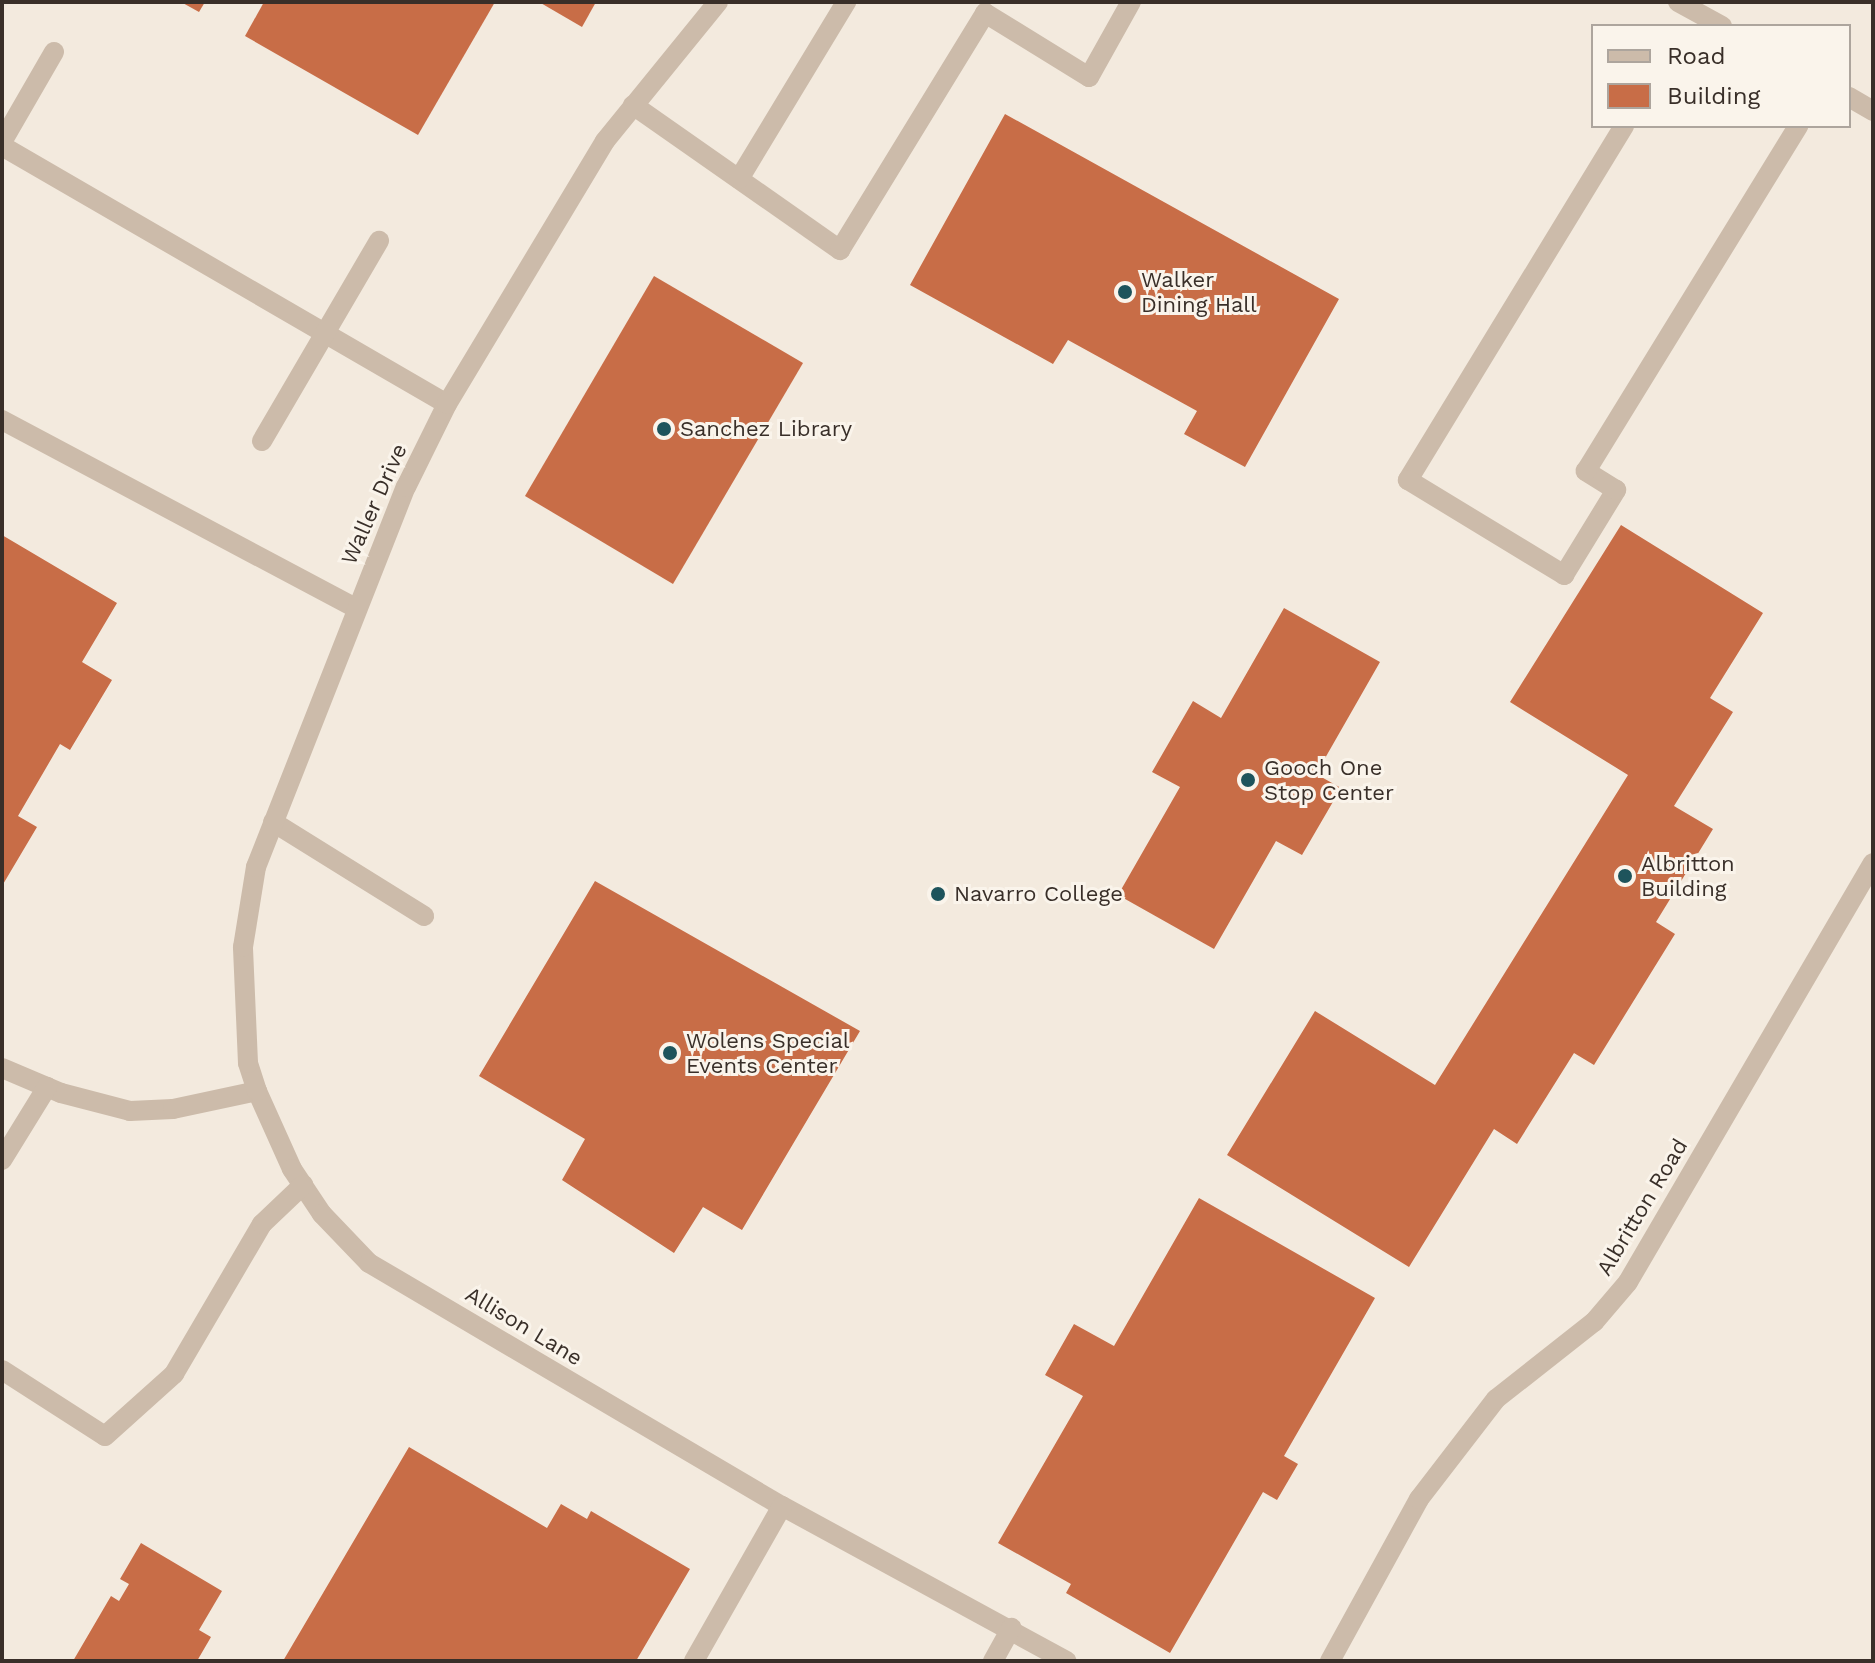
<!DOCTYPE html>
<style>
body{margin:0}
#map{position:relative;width:1875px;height:1663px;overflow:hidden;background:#f3eade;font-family:"Work Sans",sans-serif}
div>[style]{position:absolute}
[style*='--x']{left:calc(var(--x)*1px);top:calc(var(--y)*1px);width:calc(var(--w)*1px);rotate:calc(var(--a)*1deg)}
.building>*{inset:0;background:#c86d47}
.minor>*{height:20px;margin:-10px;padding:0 10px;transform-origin:10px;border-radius:10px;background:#cba}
.dots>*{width:22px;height:22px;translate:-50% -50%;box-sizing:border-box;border:4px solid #faf4eb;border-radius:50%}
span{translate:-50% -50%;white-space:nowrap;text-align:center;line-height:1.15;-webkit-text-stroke:6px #faf4eb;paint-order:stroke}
.poi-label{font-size:22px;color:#392f29}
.left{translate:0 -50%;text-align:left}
.street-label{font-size:22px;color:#392f29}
.frame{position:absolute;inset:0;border:4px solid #392f29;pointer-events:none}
.legend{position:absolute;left:1591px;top:24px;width:260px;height:104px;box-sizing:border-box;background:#faf4eb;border:2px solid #ada59d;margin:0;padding:10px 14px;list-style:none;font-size:24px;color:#392f29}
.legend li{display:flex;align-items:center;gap:16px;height:40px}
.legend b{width:40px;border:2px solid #ada59d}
</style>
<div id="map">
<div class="building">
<div style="clip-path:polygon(181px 2px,205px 2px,199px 12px)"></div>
<div style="clip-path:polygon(264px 2px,495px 2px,418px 135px,245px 36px)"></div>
<div style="clip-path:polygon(539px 2px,596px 2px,582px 27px)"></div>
<div style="clip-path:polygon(1005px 114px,1339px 299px,1245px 467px,1184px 434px,1197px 411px,1068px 340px,1053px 364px,910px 285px)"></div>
<div style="clip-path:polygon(654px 276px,803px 363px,673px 584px,525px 496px)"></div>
<div style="clip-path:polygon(1621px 525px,1763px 613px,1710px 698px,1733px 712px,1674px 806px,1713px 829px,1656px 922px,1675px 934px,1594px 1065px,1574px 1053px,1517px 1144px,1494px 1129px,1409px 1267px,1227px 1155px,1315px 1011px,1435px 1085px,1628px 775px,1510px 702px)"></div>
<div style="clip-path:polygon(2px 535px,117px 603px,82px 662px,112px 680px,70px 750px,60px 744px,18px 816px,37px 827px,2px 886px)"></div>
<div style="clip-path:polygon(1284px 608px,1380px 662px,1316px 774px,1341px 788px,1302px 855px,1276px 841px,1214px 949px,1118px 895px,1180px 787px,1152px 772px,1193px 701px,1221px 718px)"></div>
<div style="clip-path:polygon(595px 881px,860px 1031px,742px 1230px,703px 1207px,674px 1253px,562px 1180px,585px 1139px,479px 1076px)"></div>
<div style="clip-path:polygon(1199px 1198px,1375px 1298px,1284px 1456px,1298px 1464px,1277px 1500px,1263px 1492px,1170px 1653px,1066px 1593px,1071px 1584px,998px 1543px,1083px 1396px,1045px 1375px,1074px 1324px,1114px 1346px)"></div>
<div style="clip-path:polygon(409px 1447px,547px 1528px,561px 1504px,587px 1519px,591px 1511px,690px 1569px,636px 1661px,283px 1661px)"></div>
<div style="clip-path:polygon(141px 1543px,222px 1591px,199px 1630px,211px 1637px,197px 1661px,73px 1661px,111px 1596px,119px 1601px,129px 1584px,120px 1579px)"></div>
</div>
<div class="minor">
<div style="--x:1678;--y:2;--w:50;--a:28.6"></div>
<div style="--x:1849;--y:97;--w:28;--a:30"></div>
<div style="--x:633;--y:105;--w:253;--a:35"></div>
<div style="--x:840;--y:250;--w:278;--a:-58.5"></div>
<div style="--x:985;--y:13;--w:122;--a:31.6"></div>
<div style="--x:1089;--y:77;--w:86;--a:-60.8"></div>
<div style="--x:1624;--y:126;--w:415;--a:121.4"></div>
<div style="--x:1408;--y:480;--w:183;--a:31.3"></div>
<div style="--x:1564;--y:575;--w:100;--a:-58.5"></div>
<div style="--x:1616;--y:490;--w:36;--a:-148"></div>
<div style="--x:1586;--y:471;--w:405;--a:-58.4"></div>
<div style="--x:2;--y:142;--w:104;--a:-60"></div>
<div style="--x:2;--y:146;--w:514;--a:30.1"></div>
<div style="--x:739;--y:179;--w:207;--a:-58.8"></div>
<div style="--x:2;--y:420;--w:400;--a:28"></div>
<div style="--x:262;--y:441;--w:232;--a:-59.7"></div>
<div style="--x:273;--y:822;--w:178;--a:31.9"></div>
<div style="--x:2;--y:1068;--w:64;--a:23"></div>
<div style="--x:61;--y:1093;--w:71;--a:14.6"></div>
<div style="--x:130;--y:1111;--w:43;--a:-2.7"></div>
<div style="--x:173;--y:1109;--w:86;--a:-12.1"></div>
<div style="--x:257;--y:1091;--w:85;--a:65.8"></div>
<div style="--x:292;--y:1169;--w:54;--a:56.3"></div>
<div style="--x:322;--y:1214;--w:68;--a:46.2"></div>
<div style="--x:369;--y:1263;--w:479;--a:30.5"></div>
<div style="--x:782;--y:1506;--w:324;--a:28.6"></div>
<div style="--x:257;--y:1091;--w:29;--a:-108"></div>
<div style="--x:248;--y:1063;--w:116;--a:-92.5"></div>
<div style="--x:243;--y:947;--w:81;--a:-80.8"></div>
<div style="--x:256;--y:867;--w:409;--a:-68.5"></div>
<div style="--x:406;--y:487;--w:93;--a:-63.7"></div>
<div style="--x:447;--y:404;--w:307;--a:-59"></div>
<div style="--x:605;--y:141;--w:179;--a:-50.9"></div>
<div style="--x:2;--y:1160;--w:86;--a:-58.3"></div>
<div style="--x:2;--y:1370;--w:122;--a:32.7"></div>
<div style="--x:105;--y:1436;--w:93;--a:-41.9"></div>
<div style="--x:174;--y:1374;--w:174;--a:-59.6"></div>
<div style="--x:262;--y:1224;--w:57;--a:-43.6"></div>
<div style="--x:694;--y:1661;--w:178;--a:-60.4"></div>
<div style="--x:993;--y:1661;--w:38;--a:-61"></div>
<div style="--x:1330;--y:1661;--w:185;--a:-61.2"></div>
<div style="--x:1419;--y:1499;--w:126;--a:-52.4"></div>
<div style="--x:1496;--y:1399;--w:125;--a:-38.2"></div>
<div style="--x:1594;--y:1322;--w:52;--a:-49.6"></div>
<div style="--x:1628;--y:1282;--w:485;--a:-59.7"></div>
</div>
<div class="dots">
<div style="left:1125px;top:292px;background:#1e545c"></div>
<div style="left:664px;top:429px;background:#1e545c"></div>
<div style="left:1248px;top:780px;background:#1e545c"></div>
<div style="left:1625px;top:876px;background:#1e545c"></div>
<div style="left:938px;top:894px;background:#1e545c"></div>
<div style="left:670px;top:1053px;background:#1e545c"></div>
</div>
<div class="poi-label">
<span class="left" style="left:1141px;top:292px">Walker<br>Dining Hall</span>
<span class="left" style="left:680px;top:429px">Sanchez Library</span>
<span class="left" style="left:1264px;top:780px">Gooch One<br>Stop Center</span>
<span class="left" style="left:1641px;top:876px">Albritton<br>Building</span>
<span class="left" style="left:954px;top:894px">Navarro College</span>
<span class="left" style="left:686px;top:1053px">Wolens Special<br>Events Center</span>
</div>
<div class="street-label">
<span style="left:374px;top:504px;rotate:-66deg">Waller Drive</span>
<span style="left:1642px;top:1207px;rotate:-59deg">Albritton Road</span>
<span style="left:524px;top:1326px;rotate:31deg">Allison Lane</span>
</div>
<div class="frame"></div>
<ul class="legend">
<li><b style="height:10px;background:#cba"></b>Road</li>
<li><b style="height:22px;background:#c86d47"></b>Building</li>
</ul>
</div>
